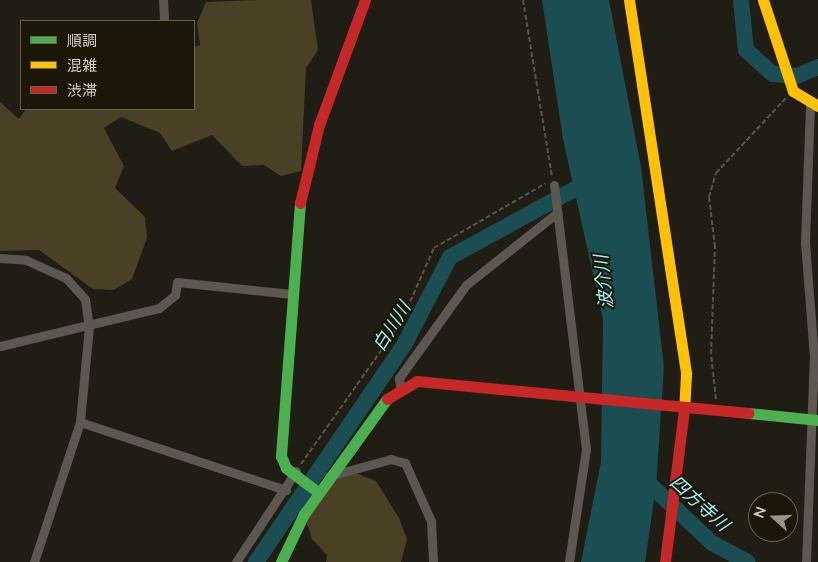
<!DOCTYPE html>
<meta charset="utf-8">
<style>
body{margin:0}
#map{position:relative;width:818px;height:562px;overflow:hidden;background:#1f1d14;font-family:Lato,"Noto Sans JP",sans-serif}
div>[style]{position:absolute}
[style*='--x']{left:calc(var(--x)*1px);top:calc(var(--y)*1px);width:calc(var(--w)*1px);rotate:calc(var(--a)*1deg)}
.green>*{inset:0;background:#494025}
.water>*{inset:0;background:#1b4e52}
.river>*{height:16px;margin:-8px;padding:0 8px;transform-origin:8px;border-radius:8px;background:#1b4e52}
.path>*{height:2px;margin-top:-1px;transform-origin:0;background:repeating-linear-gradient(90deg,#57544d 0 5px,transparent 0 7.5px)}
.street>*{height:9px;margin:-4.5px;padding:0 4.5px;transform-origin:4.5px;border-radius:4.5px;background:#5c5750}
.fast>*{height:11px;margin:-5.5px;padding:0 5.5px;transform-origin:5.5px;border-radius:5.5px;background:#4caf50}
.slow>*{height:11px;margin:-5.5px;padding:0 5.5px;transform-origin:5.5px;border-radius:5.5px;background:#ffc107}
.jam>*{height:11px;margin:-5.5px;padding:0 5.5px;transform-origin:5.5px;border-radius:5.5px;background:#c62828}
span{translate:-50% -50%;white-space:nowrap;text-align:center;line-height:1.15;-webkit-text-stroke:4px #1b1607;paint-order:stroke}
.water-label{font-size:18px;color:#a0f4fc;font-style:italic}
.legend{position:absolute;left:20px;top:20px;width:175px;height:90px;box-sizing:border-box;background:#1b1607;border:1px solid #666255;margin:0;padding:6px 9px;list-style:none;font-size:15px;color:#d7d4ca}
.legend li{display:flex;align-items:center;gap:10px;height:25px}
.legend b{width:25px;border:1px solid #666255}
.north{position:absolute;left:748px;top:492px;width:50px;height:50px;box-sizing:border-box;background:#1b1607;border:1px solid #666255;border-radius:50%;rotate:290deg;font-size:14px;font-weight:700;line-height:20px;text-align:center;color:#d7d4ca}
.north::after{content:'';display:block;margin:auto;width:18px;height:22px;background:#97948a;clip-path:polygon(50% 0,100% 100%,50% 72%,0 100%)}
</style>
<div id="map">
<div class="green">
<div style="clip-path:polygon(259px 0,311px 0,318px 50px,306px 68px,301px 171px,281px 176px,264px 165px,242px 166px,212px 135px,172px 151px,160px 133px,121px 117px,104px 128px,124px 166px,115px 188px,145px 217px,147px 238px,132px 279px,114px 290px,93px 289px,39px 250px,0 251px,0 102px,19px 119px,26px 109px,194px 109px,194px 47px,200px 45px,197px 23px,206px 2px)"></div>
<div style="clip-path:polygon(354px 472px,376px 481px,399px 518px,407px 539px,401px 562px,326px 562px,327px 555px,312px 539px,305px 517px,333px 480px)"></div>
</div>
<div class="water">
<div style="clip-path:polygon(542px 0,609px 0,641px 167px,664px 367px,656px 487px,645px 562px,581px 562px,601px 462px,603px 319px,563px 139px)"></div>
</div>
<div class="river">
<div style="--x:741;--y:0;--w:50;--a:84.3"></div>
<div style="--x:746;--y:50;--w:36;--a:42"></div>
<div style="--x:773;--y:74;--w:24;--a:5"></div>
<div style="--x:797;--y:76;--w:23;--a:-23"></div>
<div style="--x:640;--y:475;--w:99;--a:43.4"></div>
<div style="--x:712;--y:543;--w:40;--a:28"></div>
<div style="--x:256;--y:562;--w:263;--a:-55.7"></div>
<div style="--x:404;--y:345;--w:99;--a:-62.4"></div>
<div style="--x:450;--y:257;--w:163;--a:-28.6"></div>
</div>
<div class="path">
<div style="--x:523;--y:0;--w:180;--a:80.7"></div>
<div style="--x:716;--y:399;--w:45;--a:-96.3"></div>
<div style="--x:711;--y:354;--w:107;--a:-87.9"></div>
<div style="--x:715;--y:247;--w:50;--a:-96.8"></div>
<div style="--x:709;--y:197;--w:25;--a:-74"></div>
<div style="--x:716;--y:173;--w:103;--a:-47"></div>
<div style="--x:301;--y:464;--w:174;--a:-54.8"></div>
<div style="--x:401;--y:322;--w:81;--a:-66"></div>
<div style="--x:434;--y:248;--w:129;--a:-30.1"></div>
</div>
<div class="street">
<div style="--x:163;--y:0;--w:18;--a:87"></div>
<div style="--x:554;--y:185;--w:266;--a:83.1"></div>
<div style="--x:586;--y:449;--w:114;--a:98.6"></div>
<div style="--x:0;--y:258;--w:26;--a:4"></div>
<div style="--x:26;--y:260;--w:44;--a:24.2"></div>
<div style="--x:66;--y:278;--w:28;--a:48"></div>
<div style="--x:85;--y:299;--w:27;--a:82"></div>
<div style="--x:89;--y:326;--w:96;--a:95.4"></div>
<div style="--x:80;--y:422;--w:147;--a:108.2"></div>
<div style="--x:0;--y:346;--w:163;--a:-13.4"></div>
<div style="--x:159;--y:308;--w:21;--a:-39"></div>
<div style="--x:175;--y:295;--w:13;--a:-81"></div>
<div style="--x:177;--y:282;--w:115;--a:6"></div>
<div style="--x:400;--y:387;--w:9;--a:-96"></div>
<div style="--x:399;--y:378;--w:115;--a:-54.2"></div>
<div style="--x:466;--y:285;--w:117;--a:-38.4"></div>
<div style="--x:80;--y:422;--w:217;--a:18.3"></div>
<div style="--x:329;--y:476;--w:64;--a:-15.3"></div>
<div style="--x:391;--y:459;--w:15;--a:16"></div>
<div style="--x:405;--y:463;--w:64;--a:65.9"></div>
<div style="--x:431;--y:521;--w:41;--a:87.2"></div>
<div style="--x:236;--y:562;--w:109;--a:-56.6"></div>
<div style="--x:806;--y:562;--w:205;--a:-87.8"></div>
<div style="--x:814;--y:357;--w:115;--a:-94.5"></div>
<div style="--x:805;--y:242;--w:139;--a:-87.9"></div>
</div>
<div class="fast">
<div style="--x:300;--y:203;--w:254;--a:94.3"></div>
<div style="--x:281;--y:456;--w:13;--a:67"></div>
<div style="--x:286;--y:468;--w:40;--a:37"></div>
<div style="--x:748;--y:413;--w:70;--a:5.7"></div>
<div style="--x:281;--y:562;--w:53;--a:-64.4"></div>
<div style="--x:304;--y:514;--w:142;--a:-54.2"></div>
</div>
<div class="slow">
<div style="--x:629;--y:0;--w:378;--a:81.3"></div>
<div style="--x:686;--y:374;--w:36;--a:93"></div>
<div style="--x:763;--y:0;--w:96;--a:71.8"></div>
<div style="--x:793;--y:91;--w:29;--a:31"></div>
</div>
<div class="jam">
<div style="--x:300;--y:203;--w:80;--a:-76.3"></div>
<div style="--x:319;--y:125;--w:133;--a:-69.8"></div>
<div style="--x:387;--y:399;--w:35;--a:-31"></div>
<div style="--x:417;--y:381;--w:333;--a:5.5"></div>
<div style="--x:665;--y:562;--w:153;--a:-82.9"></div>
</div>
<div class="water-label">
<span style="left:603px;top:282px;rotate:-96deg">波介川</span>
<span style="left:391px;top:326px;rotate:-58deg">白川川</span>
<span style="left:700px;top:503px;rotate:42deg">四方寺川</span>
</div>
<ul class="legend">
<li><b style="height:6px;background:#4caf50"></b>順調</li>
<li><b style="height:6px;background:#ffc107"></b>混雑</li>
<li><b style="height:6px;background:#c62828"></b>渋滞</li>
</ul>
<div class="north">N</div>
</div>
